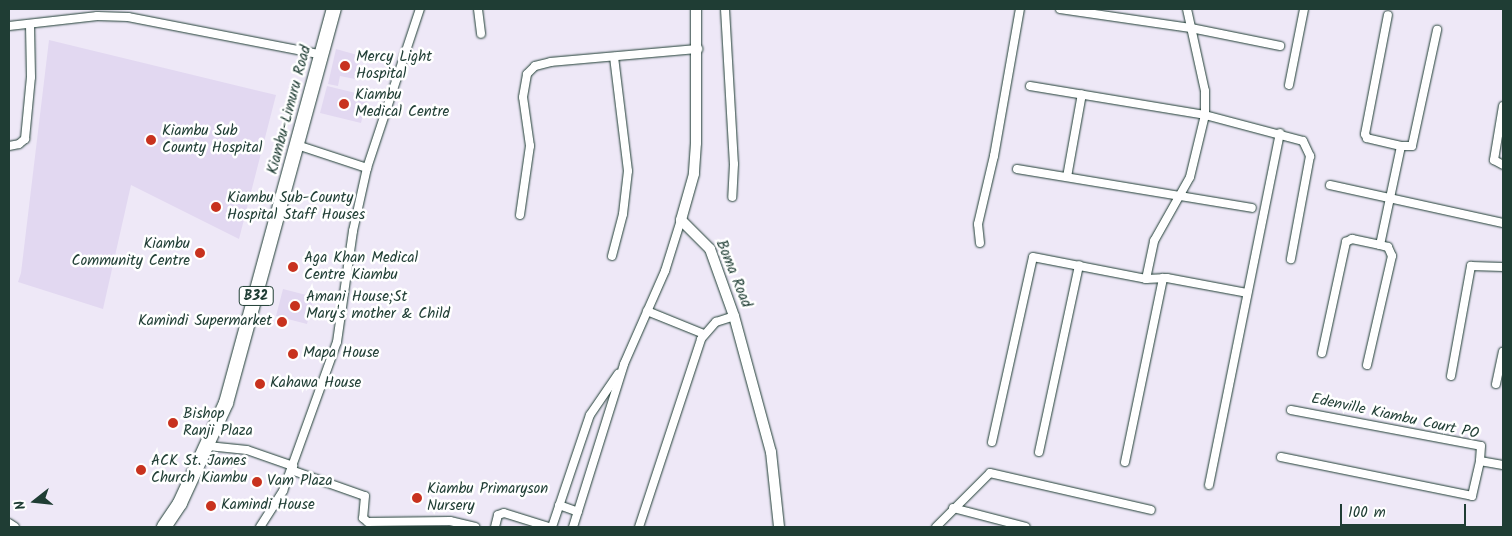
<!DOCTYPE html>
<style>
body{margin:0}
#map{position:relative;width:1512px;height:536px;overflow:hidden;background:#eee8f7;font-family:Kalam,sans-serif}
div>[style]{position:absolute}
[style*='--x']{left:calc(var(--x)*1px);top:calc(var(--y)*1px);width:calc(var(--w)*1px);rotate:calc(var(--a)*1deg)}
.built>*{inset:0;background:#e2d8f1}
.roads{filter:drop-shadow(0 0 1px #1f3d34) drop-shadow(0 0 1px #1f3d34)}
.street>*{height:8px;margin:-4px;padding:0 4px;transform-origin:4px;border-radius:4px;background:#fff}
.secondary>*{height:10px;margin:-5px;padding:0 5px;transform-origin:5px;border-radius:5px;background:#fff}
.highway>*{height:14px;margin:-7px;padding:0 7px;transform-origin:7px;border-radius:7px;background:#fff}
.dots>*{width:14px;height:14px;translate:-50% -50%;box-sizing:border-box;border:2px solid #fff;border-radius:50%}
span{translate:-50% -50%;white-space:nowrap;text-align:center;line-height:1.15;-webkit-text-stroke:5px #fff;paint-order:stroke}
.shield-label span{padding:1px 4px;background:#fff;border:1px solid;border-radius:4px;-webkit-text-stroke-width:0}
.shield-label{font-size:14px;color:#1f3d34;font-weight:700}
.poi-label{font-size:15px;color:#1f3d34}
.left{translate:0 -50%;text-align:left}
.right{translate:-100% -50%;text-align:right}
.street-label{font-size:15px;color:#1f3d34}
.frame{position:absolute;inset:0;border:10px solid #1f3d34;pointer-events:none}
.north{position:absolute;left:10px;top:476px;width:50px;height:50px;-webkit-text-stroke:4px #fff;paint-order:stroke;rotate:254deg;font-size:14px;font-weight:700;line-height:20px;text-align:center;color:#1f3d34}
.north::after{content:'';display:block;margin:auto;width:18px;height:22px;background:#1f3d34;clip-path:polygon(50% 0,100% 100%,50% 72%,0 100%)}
.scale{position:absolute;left:1340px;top:504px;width:126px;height:22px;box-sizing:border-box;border:2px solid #1f3d34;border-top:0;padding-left:6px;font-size:15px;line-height:18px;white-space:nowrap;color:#1f3d34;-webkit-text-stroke:4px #fff;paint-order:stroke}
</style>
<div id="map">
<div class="built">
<div style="clip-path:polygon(49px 40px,276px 95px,239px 239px,131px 185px,103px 309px,18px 282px,21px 273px)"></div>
<div style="clip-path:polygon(336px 49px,361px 56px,355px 79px,340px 76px,338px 86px,328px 84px)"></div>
<div style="clip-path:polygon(327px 86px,368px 96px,361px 123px,320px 113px)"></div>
<div style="clip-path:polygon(283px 289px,314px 297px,307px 324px,276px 316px)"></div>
</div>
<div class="roads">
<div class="street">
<div style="--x:478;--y:9;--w:25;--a:83"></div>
<div style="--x:725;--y:9;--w:155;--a:86.7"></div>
<div style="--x:734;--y:164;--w:33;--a:93"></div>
<div style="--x:1060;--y:9;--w:132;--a:8.3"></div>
<div style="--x:1191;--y:28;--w:91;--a:11.4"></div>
<div style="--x:9;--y:26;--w:89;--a:-6.5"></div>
<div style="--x:97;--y:16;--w:31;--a:2"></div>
<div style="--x:128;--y:17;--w:199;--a:11"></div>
<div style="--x:1289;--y:85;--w:77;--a:-78.8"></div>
<div style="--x:1030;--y:86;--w:177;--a:9.4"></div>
<div style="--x:1205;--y:115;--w:101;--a:14.9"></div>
<div style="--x:1303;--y:141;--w:17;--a:65"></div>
<div style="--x:1310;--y:156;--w:105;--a:100.5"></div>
<div style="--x:1503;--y:106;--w:55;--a:99.5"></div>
<div style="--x:1494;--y:160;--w:10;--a:29"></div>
<div style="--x:297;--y:145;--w:74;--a:18.2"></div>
<div style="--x:9;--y:146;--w:10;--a:-11"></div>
<div style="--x:19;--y:144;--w:8;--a:-40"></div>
<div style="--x:25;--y:139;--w:62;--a:-84.5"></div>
<div style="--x:31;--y:77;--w:53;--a:-91.1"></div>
<div style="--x:1401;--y:146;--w:11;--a:0"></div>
<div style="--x:1412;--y:146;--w:119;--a:-77.8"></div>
<div style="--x:1017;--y:169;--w:238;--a:9.4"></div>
<div style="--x:1067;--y:177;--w:84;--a:-79.8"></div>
<div style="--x:1330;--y:185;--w:177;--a:12.4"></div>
<div style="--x:520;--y:215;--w:70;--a:-81.8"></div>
<div style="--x:530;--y:146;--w:49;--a:-98.1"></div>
<div style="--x:523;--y:97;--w:23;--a:-80"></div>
<div style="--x:527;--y:74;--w:11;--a:-45"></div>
<div style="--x:535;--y:66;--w:16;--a:-14"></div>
<div style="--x:551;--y:62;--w:148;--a:-5.1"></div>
<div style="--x:980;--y:243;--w:19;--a:-96"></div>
<div style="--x:978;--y:224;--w:70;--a:-76.8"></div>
<div style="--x:994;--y:156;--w:149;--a:-80"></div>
<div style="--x:612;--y:256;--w:43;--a:-75.3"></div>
<div style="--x:623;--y:214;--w:43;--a:-83.4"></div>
<div style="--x:628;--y:171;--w:115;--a:-97"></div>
<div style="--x:1146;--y:279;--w:39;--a:-78"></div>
<div style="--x:1154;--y:241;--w:73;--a:-60.6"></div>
<div style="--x:1190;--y:177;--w:64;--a:-76.4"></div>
<div style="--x:1205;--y:115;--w:24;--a:-90"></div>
<div style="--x:1205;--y:91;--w:84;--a:-102.4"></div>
<div style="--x:647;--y:311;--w:61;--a:22"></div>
<div style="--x:1322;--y:353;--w:114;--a:-77.8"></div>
<div style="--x:1346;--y:242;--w:7;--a:-27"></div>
<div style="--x:1352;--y:239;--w:29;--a:12"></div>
<div style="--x:1380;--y:245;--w:101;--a:-78"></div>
<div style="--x:1401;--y:146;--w:35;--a:-167"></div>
<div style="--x:1367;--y:138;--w:4;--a:-117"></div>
<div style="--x:1365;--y:134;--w:121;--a:-79.1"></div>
<div style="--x:1367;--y:365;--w:112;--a:-77.1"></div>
<div style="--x:1392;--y:256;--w:10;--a:-114"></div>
<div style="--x:1388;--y:247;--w:8;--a:-166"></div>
<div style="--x:1451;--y:376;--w:112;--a:-79.7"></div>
<div style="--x:1471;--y:266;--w:32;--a:2"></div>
<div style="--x:1496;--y:384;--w:33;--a:-78"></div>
<div style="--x:1291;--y:410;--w:193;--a:10.7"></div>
<div style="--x:1481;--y:446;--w:15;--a:94"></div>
<div style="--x:992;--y:442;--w:189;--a:-77.5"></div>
<div style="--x:1033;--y:257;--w:115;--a:11"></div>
<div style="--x:1146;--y:279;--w:21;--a:-3"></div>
<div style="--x:1167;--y:278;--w:81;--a:10.6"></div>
<div style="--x:208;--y:446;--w:39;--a:6"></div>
<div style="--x:247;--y:450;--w:49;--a:19.2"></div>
<div style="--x:1039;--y:452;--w:191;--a:-77.9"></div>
<div style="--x:1281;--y:457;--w:195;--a:11.5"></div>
<div style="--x:1472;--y:496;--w:36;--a:-77"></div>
<div style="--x:1480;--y:461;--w:23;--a:10"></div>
<div style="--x:1125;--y:462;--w:188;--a:-78.3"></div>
<div style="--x:291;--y:470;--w:78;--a:19.4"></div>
<div style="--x:365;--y:496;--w:22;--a:95"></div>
<div style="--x:363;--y:518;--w:6;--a:39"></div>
<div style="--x:368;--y:522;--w:82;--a:-0.7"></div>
<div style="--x:450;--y:521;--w:26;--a:13"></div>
<div style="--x:1209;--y:485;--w:359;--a:-78.6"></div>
<div style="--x:559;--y:505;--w:20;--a:20"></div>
<div style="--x:953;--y:508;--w:75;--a:14.6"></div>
<div style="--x:9;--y:523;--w:7;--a:34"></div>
<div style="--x:260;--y:527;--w:43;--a:-57.4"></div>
<div style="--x:283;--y:491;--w:158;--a:-70.1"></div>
<div style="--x:337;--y:342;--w:112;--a:-81.8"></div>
<div style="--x:353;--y:231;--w:65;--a:-77.5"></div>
<div style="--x:367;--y:168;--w:168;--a:-71.6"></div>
<div style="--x:495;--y:527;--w:12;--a:-76"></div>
<div style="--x:498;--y:515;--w:6;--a:-18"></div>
<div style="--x:504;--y:513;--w:47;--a:17.3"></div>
<div style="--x:552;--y:527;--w:118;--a:-71.3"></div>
<div style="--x:590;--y:415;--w:50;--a:-55.7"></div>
<div style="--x:573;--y:527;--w:171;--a:-72.6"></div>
<div style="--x:624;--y:364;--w:102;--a:-66.2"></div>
<div style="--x:665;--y:271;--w:53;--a:-72.6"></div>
<div style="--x:639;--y:527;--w:198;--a:-71.7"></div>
<div style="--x:701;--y:339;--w:23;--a:-49"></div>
<div style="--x:716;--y:322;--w:19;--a:-18"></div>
<div style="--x:936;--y:527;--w:76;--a:-45"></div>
<div style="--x:990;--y:473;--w:165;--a:12.9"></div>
</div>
<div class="secondary">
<div style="--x:696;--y:9;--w:134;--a:90"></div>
<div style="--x:696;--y:143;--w:31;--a:94"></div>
<div style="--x:694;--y:174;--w:48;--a:105.8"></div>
<div style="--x:681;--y:220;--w:41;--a:45"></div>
<div style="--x:710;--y:249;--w:71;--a:70.3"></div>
<div style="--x:734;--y:316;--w:141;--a:74.8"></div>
<div style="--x:771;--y:452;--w:75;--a:83.9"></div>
</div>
<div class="highway">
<div style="--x:164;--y:527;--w:29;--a:-56"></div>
<div style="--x:180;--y:503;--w:110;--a:-65.3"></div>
<div style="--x:226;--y:403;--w:409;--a:-74.7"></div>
</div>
</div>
<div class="dots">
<div style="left:345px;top:66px;background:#c8321e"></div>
<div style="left:344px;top:104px;background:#c8321e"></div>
<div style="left:151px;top:140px;background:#c8321e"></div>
<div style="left:216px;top:207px;background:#c8321e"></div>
<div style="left:200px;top:253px;background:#c8321e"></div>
<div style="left:293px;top:267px;background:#c8321e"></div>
<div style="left:295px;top:306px;background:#c8321e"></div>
<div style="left:282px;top:322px;background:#c8321e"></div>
<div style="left:293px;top:354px;background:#c8321e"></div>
<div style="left:260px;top:384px;background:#c8321e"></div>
<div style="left:173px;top:423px;background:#c8321e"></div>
<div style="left:141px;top:470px;background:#c8321e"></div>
<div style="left:257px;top:482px;background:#c8321e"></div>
<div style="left:417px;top:498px;background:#c8321e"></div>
<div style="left:211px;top:506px;background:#c8321e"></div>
</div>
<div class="shield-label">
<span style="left:256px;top:296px">B32</span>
</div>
<div class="poi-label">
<span class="left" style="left:356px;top:66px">Mercy Light<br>Hospital</span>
<span class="left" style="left:355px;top:104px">Kiambu<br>Medical Centre</span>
<span class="left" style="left:162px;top:140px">Kiambu Sub<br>County Hospital</span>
<span class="left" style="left:227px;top:207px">Kiambu Sub-County<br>Hospital Staff Houses</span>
<span class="right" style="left:190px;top:253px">Kiambu<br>Community Centre</span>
<span class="left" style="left:304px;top:267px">Aga Khan Medical<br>Centre Kiambu</span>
<span class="left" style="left:306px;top:306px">Amani House;St<br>Mary's mother &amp; Child</span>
<span class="right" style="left:272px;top:322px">Kamindi Supermarket</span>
<span class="left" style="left:303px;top:354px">Mapa House</span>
<span class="left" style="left:270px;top:384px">Kahawa House</span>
<span class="left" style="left:183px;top:423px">Bishop<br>Ranji Plaza</span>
<span class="left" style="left:151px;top:470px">ACK St. James<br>Church Kiambu</span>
<span class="left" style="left:267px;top:482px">Vam Plaza</span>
<span class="left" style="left:427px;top:498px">Kiambu Primaryson<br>Nursery</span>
<span class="left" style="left:221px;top:506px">Kamindi House</span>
</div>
<div class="street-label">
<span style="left:290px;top:110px;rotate:-75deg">Kiambu-Limuru Road</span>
<span style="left:733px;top:274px;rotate:68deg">Boma Road</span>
<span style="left:1395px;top:417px;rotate:12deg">Edenville Kiambu Court PO</span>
</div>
<div class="frame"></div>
<div class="north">N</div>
<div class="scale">100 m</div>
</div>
